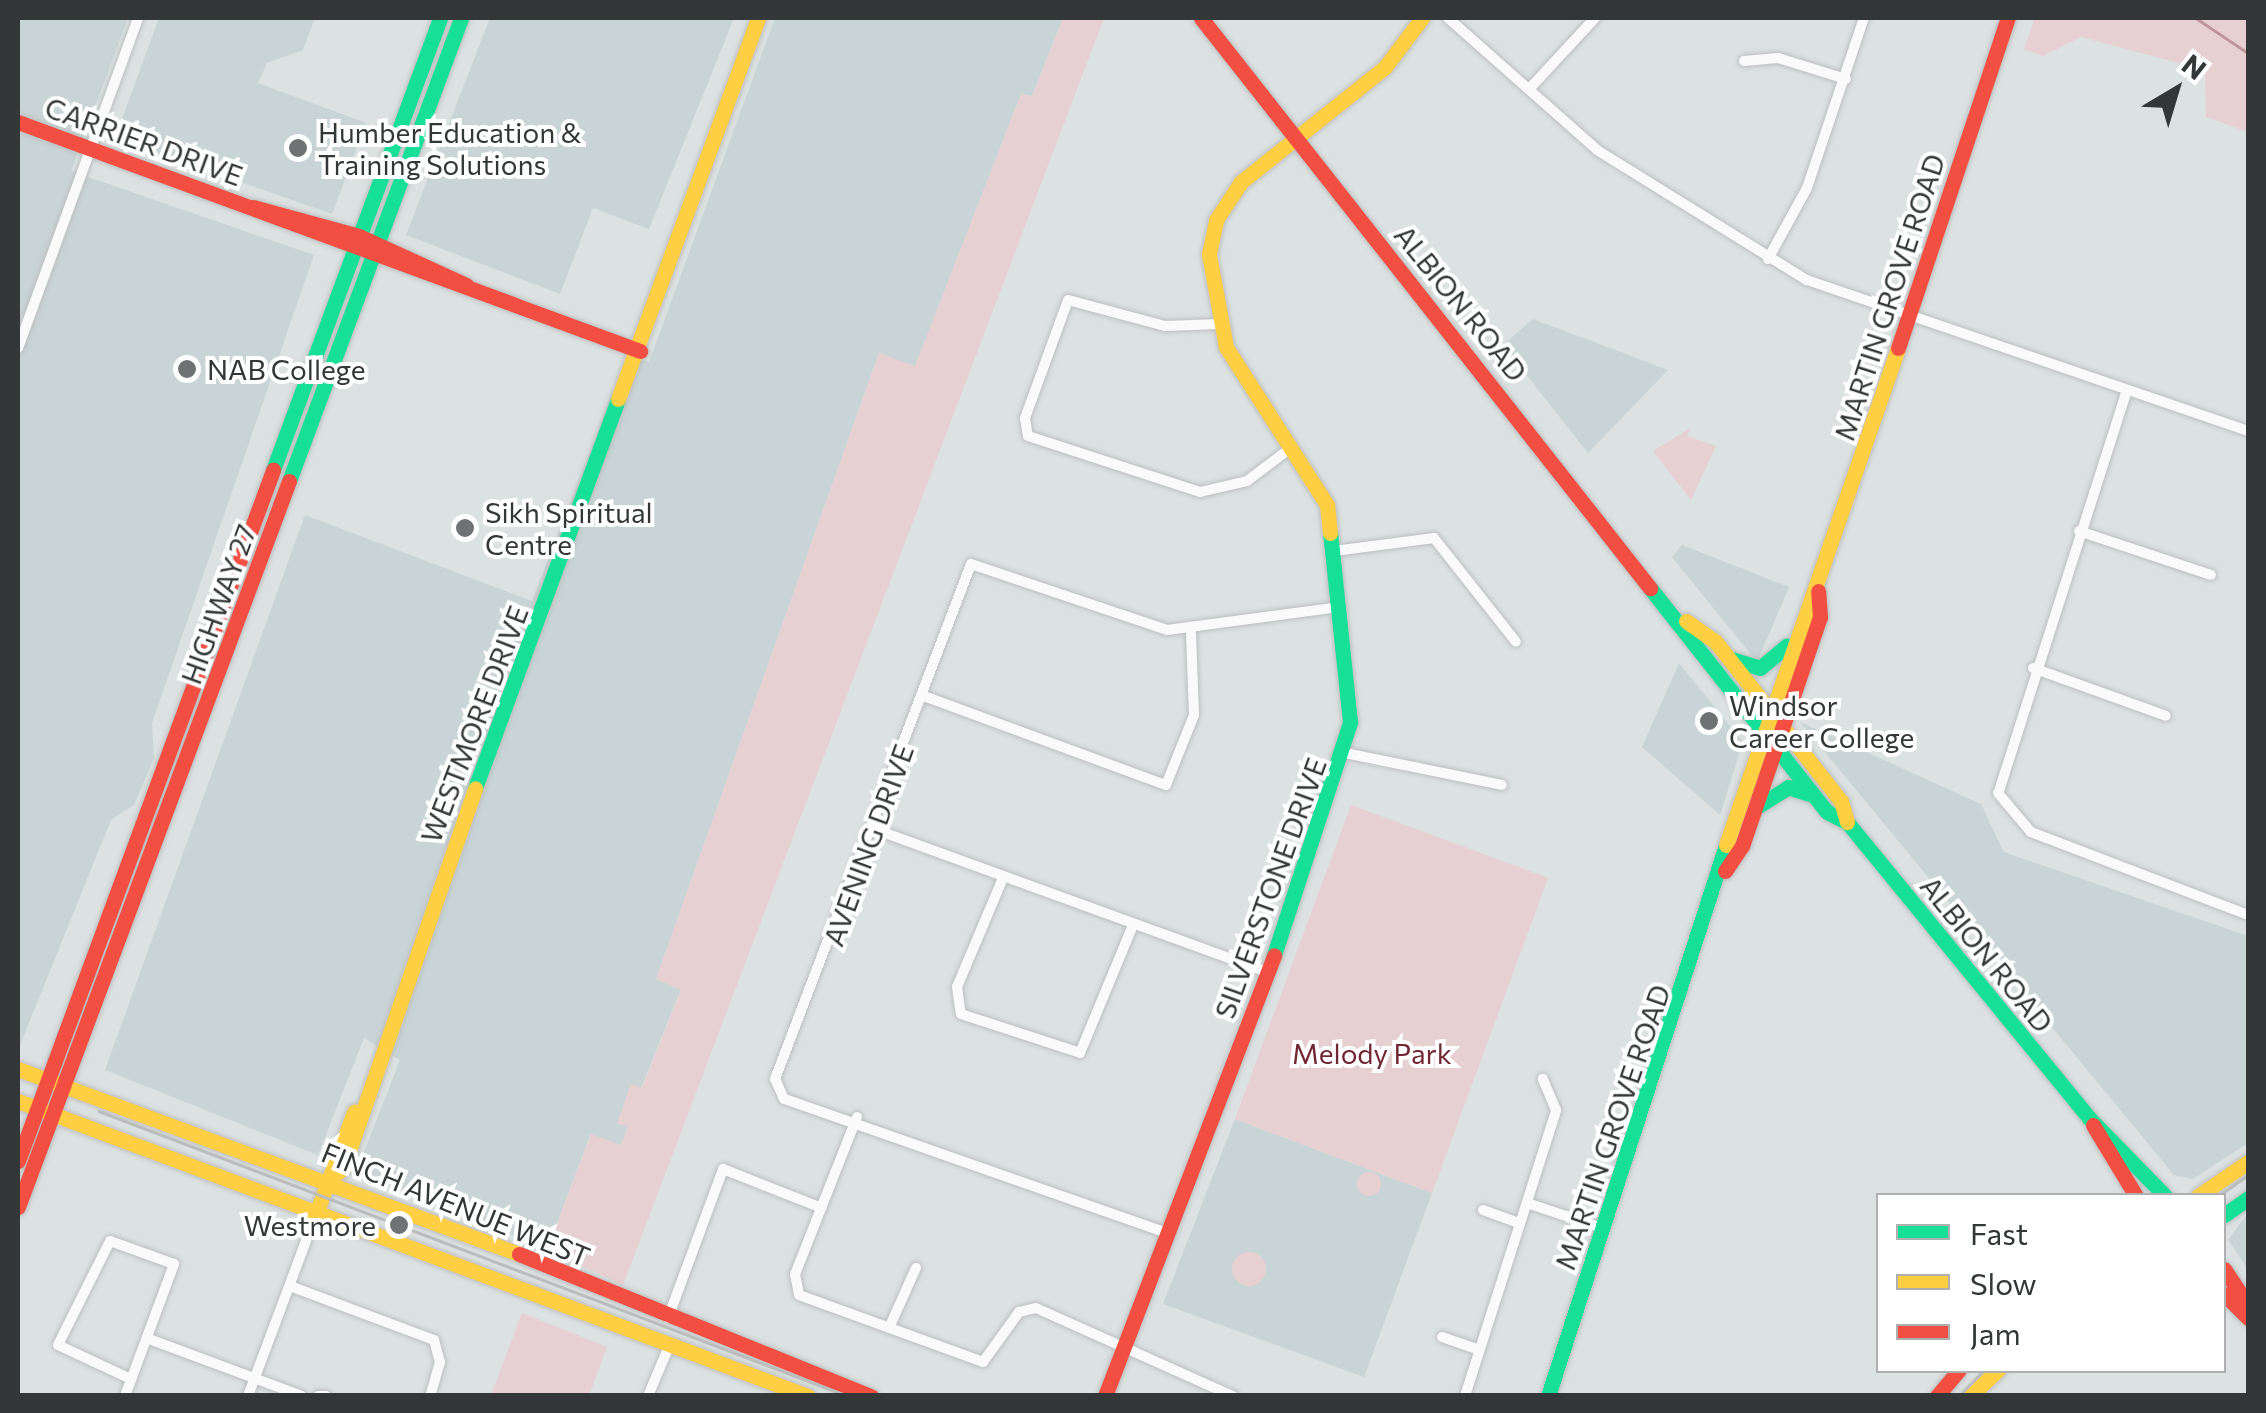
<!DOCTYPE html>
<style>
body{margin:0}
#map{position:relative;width:2266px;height:1413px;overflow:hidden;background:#dce1e1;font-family:Commissioner,sans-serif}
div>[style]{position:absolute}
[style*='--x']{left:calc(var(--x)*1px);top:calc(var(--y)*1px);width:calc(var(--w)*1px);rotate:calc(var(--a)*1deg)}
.built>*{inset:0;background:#c9d4d6}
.green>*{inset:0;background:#e7d0d2}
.round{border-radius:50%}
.stream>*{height:2.5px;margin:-1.25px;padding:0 1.25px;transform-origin:1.25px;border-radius:1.25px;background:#be969a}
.roads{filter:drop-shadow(0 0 2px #bcbfbf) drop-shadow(0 0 2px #bcbfbf)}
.street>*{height:10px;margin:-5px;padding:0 5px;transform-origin:5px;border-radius:5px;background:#fafafa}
.fast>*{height:15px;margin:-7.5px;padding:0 7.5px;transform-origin:7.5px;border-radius:7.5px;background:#16e098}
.slow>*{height:15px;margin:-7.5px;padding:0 7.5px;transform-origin:7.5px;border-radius:7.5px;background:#ffcf43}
.jam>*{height:15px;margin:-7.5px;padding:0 7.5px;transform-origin:7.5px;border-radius:7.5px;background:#f24e42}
.tram>*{height:2.5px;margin:-1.25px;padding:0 1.25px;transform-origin:1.25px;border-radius:1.25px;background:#bbbcbc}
.dots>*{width:28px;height:28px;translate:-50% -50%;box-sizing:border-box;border:5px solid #fff;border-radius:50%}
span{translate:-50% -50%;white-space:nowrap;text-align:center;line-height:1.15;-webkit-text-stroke:8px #fff;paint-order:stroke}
.poi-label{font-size:28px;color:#343737}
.left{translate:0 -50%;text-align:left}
.right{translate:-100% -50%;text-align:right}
.street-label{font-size:28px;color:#343737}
.park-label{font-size:28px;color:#712733}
.frame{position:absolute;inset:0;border:20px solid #343737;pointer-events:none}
.legend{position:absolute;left:1876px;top:1193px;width:350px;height:180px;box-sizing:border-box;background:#fff;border:2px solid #aeafaf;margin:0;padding:12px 18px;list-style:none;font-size:30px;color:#343737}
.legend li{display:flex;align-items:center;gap:20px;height:50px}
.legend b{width:50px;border:2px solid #aeafaf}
.north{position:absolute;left:2126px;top:40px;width:100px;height:100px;-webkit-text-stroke:8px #fff;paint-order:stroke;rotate:38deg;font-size:28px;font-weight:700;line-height:40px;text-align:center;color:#343737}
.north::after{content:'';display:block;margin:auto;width:35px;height:45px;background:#343737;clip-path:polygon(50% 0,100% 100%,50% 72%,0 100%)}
</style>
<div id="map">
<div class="built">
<div style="clip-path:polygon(18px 18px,128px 18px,71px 171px,314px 255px,152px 723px,154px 758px,134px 805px,111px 820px,18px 1050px)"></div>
<div style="clip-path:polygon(159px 18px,315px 18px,303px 50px,267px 63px,258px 83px,366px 123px,332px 214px,115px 138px)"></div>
<div style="clip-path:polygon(490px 18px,734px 18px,649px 229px,593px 208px,560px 294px,406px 235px)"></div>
<div style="clip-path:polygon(775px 18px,1063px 18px,1032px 96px,1021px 94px,915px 367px,879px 353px,656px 979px,681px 989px,641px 1088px,632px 1084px,618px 1123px,628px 1127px,621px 1145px,590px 1135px,547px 1250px,357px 1170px,400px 1060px,364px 1038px,318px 1155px,105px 1070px,305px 515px,532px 601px,627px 356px,649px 362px)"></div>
<div style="clip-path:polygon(1533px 319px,1668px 370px,1588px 453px,1503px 345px)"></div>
<div style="clip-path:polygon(1682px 545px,1789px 587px,1757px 662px,1672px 557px)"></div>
<div style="clip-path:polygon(1679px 663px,1743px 742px,1720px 815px,1642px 747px)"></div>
<div style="clip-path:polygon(1800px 722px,1981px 804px,2004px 852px,2248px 936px,2248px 1143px,2193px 1179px,2174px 1175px)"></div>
<div style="clip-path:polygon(1235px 1119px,1432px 1193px,1364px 1377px,1163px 1304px)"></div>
<div style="clip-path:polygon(2248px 1213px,2248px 1269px,2228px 1240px)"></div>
</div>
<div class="green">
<div style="clip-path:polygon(1063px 18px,1104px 18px,623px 1285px,547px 1250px,591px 1134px,621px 1145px,628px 1127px,617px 1123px,631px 1084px,642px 1088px,681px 990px,656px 979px,879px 353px,915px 366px,1021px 94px,1032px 96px)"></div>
<div style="clip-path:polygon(2035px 18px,2248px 18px,2248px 132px,2206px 117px,2205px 70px,2081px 37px,2043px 56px,2024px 49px)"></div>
<div style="clip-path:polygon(1690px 428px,1687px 436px,1716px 446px,1691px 500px,1653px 451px)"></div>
<div style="clip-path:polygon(1351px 805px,1548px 878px,1432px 1193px,1235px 1119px)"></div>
<div class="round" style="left:1357px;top:1172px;width:24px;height:24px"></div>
<div class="round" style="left:1232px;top:1252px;width:34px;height:34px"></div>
<div style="clip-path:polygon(522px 1313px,607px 1347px,589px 1395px,491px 1395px)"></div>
</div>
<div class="stream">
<div style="--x:2196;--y:18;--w:63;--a:33.9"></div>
</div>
<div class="roads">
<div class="street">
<div style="--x:1448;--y:18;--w:199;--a:41.5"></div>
<div style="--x:1597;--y:150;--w:247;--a:31.8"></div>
<div style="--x:1807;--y:280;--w:466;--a:18.9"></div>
<div style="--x:1744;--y:61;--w:34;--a:-5"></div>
<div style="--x:1778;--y:58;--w:71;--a:17.2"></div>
<div style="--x:1532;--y:86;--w:93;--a:-47.2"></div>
<div style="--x:1768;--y:259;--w:81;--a:-61.2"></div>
<div style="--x:1807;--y:188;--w:179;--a:-71.5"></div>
<div style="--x:1219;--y:324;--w:54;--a:177.9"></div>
<div style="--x:1165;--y:326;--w:100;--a:-165"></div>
<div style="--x:1068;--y:300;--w:126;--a:110"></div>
<div style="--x:1025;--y:418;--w:18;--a:81"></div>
<div style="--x:1028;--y:436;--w:181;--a:18"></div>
<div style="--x:1200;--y:492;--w:48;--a:-13.2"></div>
<div style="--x:1247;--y:481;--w:56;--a:-37.1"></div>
<div style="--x:18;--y:348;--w:351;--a:-70"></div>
<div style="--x:2127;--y:390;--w:423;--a:107.7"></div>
<div style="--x:1998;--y:793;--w:51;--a:49.8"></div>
<div style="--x:2031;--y:832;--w:232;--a:20.9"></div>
<div style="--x:2079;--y:531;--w:139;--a:18.4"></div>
<div style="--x:1334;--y:551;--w:101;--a:-7.4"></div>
<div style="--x:1434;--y:538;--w:132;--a:51.7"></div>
<div style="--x:2033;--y:668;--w:141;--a:19.8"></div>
<div style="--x:921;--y:695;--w:261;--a:20.2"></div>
<div style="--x:1166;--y:785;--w:75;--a:-68.2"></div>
<div style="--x:1194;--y:715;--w:82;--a:-92.1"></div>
<div style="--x:1345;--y:753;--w:160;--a:11.5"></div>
<div style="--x:877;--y:830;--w:416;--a:20"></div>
<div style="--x:1003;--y:878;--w:118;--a:112.9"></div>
<div style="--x:957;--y:987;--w:27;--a:82"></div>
<div style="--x:961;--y:1014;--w:125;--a:18.1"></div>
<div style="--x:1080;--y:1053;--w:139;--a:-67.5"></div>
<div style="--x:857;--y:1117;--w:169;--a:111.5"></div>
<div style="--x:795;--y:1274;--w:21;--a:79"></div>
<div style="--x:799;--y:1295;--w:196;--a:20"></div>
<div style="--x:983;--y:1362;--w:62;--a:-54.2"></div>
<div style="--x:1019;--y:1312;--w:17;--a:-13"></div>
<div style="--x:1036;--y:1308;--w:216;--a:24.1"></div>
<div style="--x:1527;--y:1203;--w:82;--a:18.4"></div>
<div style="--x:1483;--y:1210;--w:38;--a:20"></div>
<div style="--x:1170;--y:1234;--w:409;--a:-160.7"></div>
<div style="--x:784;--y:1099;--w:22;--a:-114"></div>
<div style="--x:775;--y:1079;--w:551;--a:-69.16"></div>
<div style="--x:971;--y:564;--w:207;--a:18.6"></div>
<div style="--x:1167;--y:630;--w:175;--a:-7.6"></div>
<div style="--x:290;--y:1286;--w:154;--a:20.6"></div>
<div style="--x:434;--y:1340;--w:23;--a:75"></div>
<div style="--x:440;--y:1362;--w:35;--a:106"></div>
<div style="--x:668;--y:1318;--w:159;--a:-69.7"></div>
<div style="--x:723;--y:1169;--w:106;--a:21.5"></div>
<div style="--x:889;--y:1328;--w:66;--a:-65.8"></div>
<div style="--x:1442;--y:1337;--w:39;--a:19"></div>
<div style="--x:149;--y:1339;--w:163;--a:20.4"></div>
<div style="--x:125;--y:1396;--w:141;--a:-69.6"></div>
<div style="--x:174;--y:1264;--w:68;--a:-160.2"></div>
<div style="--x:110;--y:1241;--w:116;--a:116.6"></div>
<div style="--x:58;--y:1345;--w:81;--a:25"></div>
<div style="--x:248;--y:1396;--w:197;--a:-69.5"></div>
<div style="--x:318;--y:1396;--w:8;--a:0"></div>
<div style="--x:648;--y:1396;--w:56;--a:-67.1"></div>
<div style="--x:1465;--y:1396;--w:300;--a:-72.3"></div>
<div style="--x:1556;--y:1110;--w:34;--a:-113"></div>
</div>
<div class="fast">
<div style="--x:273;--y:470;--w:482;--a:-69.7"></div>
<div style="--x:289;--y:481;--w:494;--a:-69.6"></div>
<div style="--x:1650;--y:588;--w:285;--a:51.7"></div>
<div style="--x:1827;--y:812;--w:22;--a:27"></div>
<div style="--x:1847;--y:822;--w:382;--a:50.7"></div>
<div style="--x:2089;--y:1118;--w:109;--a:45.7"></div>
<div style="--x:1731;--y:659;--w:30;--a:17"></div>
<div style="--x:1760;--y:668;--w:35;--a:-40"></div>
<div style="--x:475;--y:788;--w:414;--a:-69.8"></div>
<div style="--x:1755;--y:808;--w:39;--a:-32"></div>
<div style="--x:1788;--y:787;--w:22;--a:18"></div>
<div style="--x:1274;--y:955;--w:245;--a:-71.9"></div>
<div style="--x:1350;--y:722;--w:190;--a:-96"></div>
<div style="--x:2224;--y:1215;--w:29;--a:-35"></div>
<div style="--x:1548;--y:1396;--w:579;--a:-72.1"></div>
</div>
<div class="slow">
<div style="--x:618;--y:399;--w:406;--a:-69.8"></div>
<div style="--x:1330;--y:533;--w:28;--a:-96"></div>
<div style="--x:1327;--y:505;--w:188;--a:-122.6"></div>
<div style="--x:1226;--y:347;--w:95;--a:-100.4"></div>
<div style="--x:1209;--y:254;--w:35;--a:-78"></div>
<div style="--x:1216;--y:220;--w:45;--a:-56.7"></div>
<div style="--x:1241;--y:182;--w:184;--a:-38.6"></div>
<div style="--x:1385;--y:67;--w:61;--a:-52.9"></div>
<div style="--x:1686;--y:621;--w:35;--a:35"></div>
<div style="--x:1715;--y:641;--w:204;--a:51.8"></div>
<div style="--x:1841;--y:801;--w:22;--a:74"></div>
<div style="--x:1726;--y:845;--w:526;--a:-70.91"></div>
<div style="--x:18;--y:1069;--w:534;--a:20.27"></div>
<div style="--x:18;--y:1101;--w:843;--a:20.48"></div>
<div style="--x:330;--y:1179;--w:17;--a:-40"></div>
<div style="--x:343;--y:1168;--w:402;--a:-70.8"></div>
<div style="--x:2198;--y:1196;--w:60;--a:-34.2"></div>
<div style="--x:317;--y:1211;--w:106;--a:-69.5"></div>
<div style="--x:1970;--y:1396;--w:38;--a:-43"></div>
</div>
<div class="jam">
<div style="--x:1201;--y:18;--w:726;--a:51.77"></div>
<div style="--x:18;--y:122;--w:663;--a:20.21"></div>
<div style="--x:253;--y:207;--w:110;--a:15.3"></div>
<div style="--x:359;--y:236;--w:118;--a:24.6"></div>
<div style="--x:1898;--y:348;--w:348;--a:-71.6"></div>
<div style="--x:1725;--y:871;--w:30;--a:-56"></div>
<div style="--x:1742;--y:846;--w:242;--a:-71.2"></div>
<div style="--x:1820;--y:617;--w:26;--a:-94"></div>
<div style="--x:2093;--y:1125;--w:83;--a:58.8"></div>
<div style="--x:18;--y:1161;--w:737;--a:-69.74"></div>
<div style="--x:18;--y:1207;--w:775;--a:-69.53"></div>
<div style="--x:519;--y:1254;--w:380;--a:22"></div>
<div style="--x:2224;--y:1269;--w:43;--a:56.3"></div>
<div style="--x:2224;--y:1294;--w:34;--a:45"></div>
<div style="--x:1105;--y:1396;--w:472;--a:-69"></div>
<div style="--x:1937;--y:1396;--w:34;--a:-50"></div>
</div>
</div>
<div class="tram">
<div style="--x:99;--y:1111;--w:801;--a:20.83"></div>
<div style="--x:2218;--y:1196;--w:37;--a:-35"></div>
<div style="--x:1959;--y:1396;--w:36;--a:-46"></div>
</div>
<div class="dots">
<div style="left:298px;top:148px;background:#6f7272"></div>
<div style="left:187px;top:369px;background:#6f7272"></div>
<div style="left:465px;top:528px;background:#6f7272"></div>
<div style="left:1709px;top:721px;background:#6f7272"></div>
<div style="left:399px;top:1225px;background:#6f7272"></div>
</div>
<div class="poi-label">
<span class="left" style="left:318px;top:148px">Humber Education &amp;<br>Training Solutions</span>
<span class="left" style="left:207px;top:369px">NAB College</span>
<span class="left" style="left:485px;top:528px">Sikh Spiritual<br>Centre</span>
<span class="left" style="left:1729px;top:721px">Windsor<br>Career College</span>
<span class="right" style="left:376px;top:1225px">Westmore</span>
</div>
<div class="street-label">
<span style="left:144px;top:141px;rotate:20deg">CARRIER DRIVE</span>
<span style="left:1889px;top:297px;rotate:-72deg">MARTIN GROVE ROAD</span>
<span style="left:1461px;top:303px;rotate:51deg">ALBION ROAD</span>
<span style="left:218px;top:604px;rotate:-70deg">HIGHWAY 27</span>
<span style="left:474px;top:724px;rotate:-69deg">WESTMORE DRIVE</span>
<span style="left:868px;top:845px;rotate:-70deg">AVENING DRIVE</span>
<span style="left:1270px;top:888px;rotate:-70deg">SILVERSTONE DRIVE</span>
<span style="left:1987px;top:954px;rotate:51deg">ALBION ROAD</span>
<span style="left:1612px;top:1127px;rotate:-71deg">MARTIN GROVE ROAD</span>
<span style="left:456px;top:1204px;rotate:22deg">FINCH AVENUE WEST</span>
</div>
<div class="park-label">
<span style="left:1372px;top:1053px">Melody Park</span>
</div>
<div class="frame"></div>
<ul class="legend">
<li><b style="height:12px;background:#16e098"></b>Fast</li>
<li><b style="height:12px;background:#ffcf43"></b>Slow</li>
<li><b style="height:12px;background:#f24e42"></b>Jam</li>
</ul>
<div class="north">N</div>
</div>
